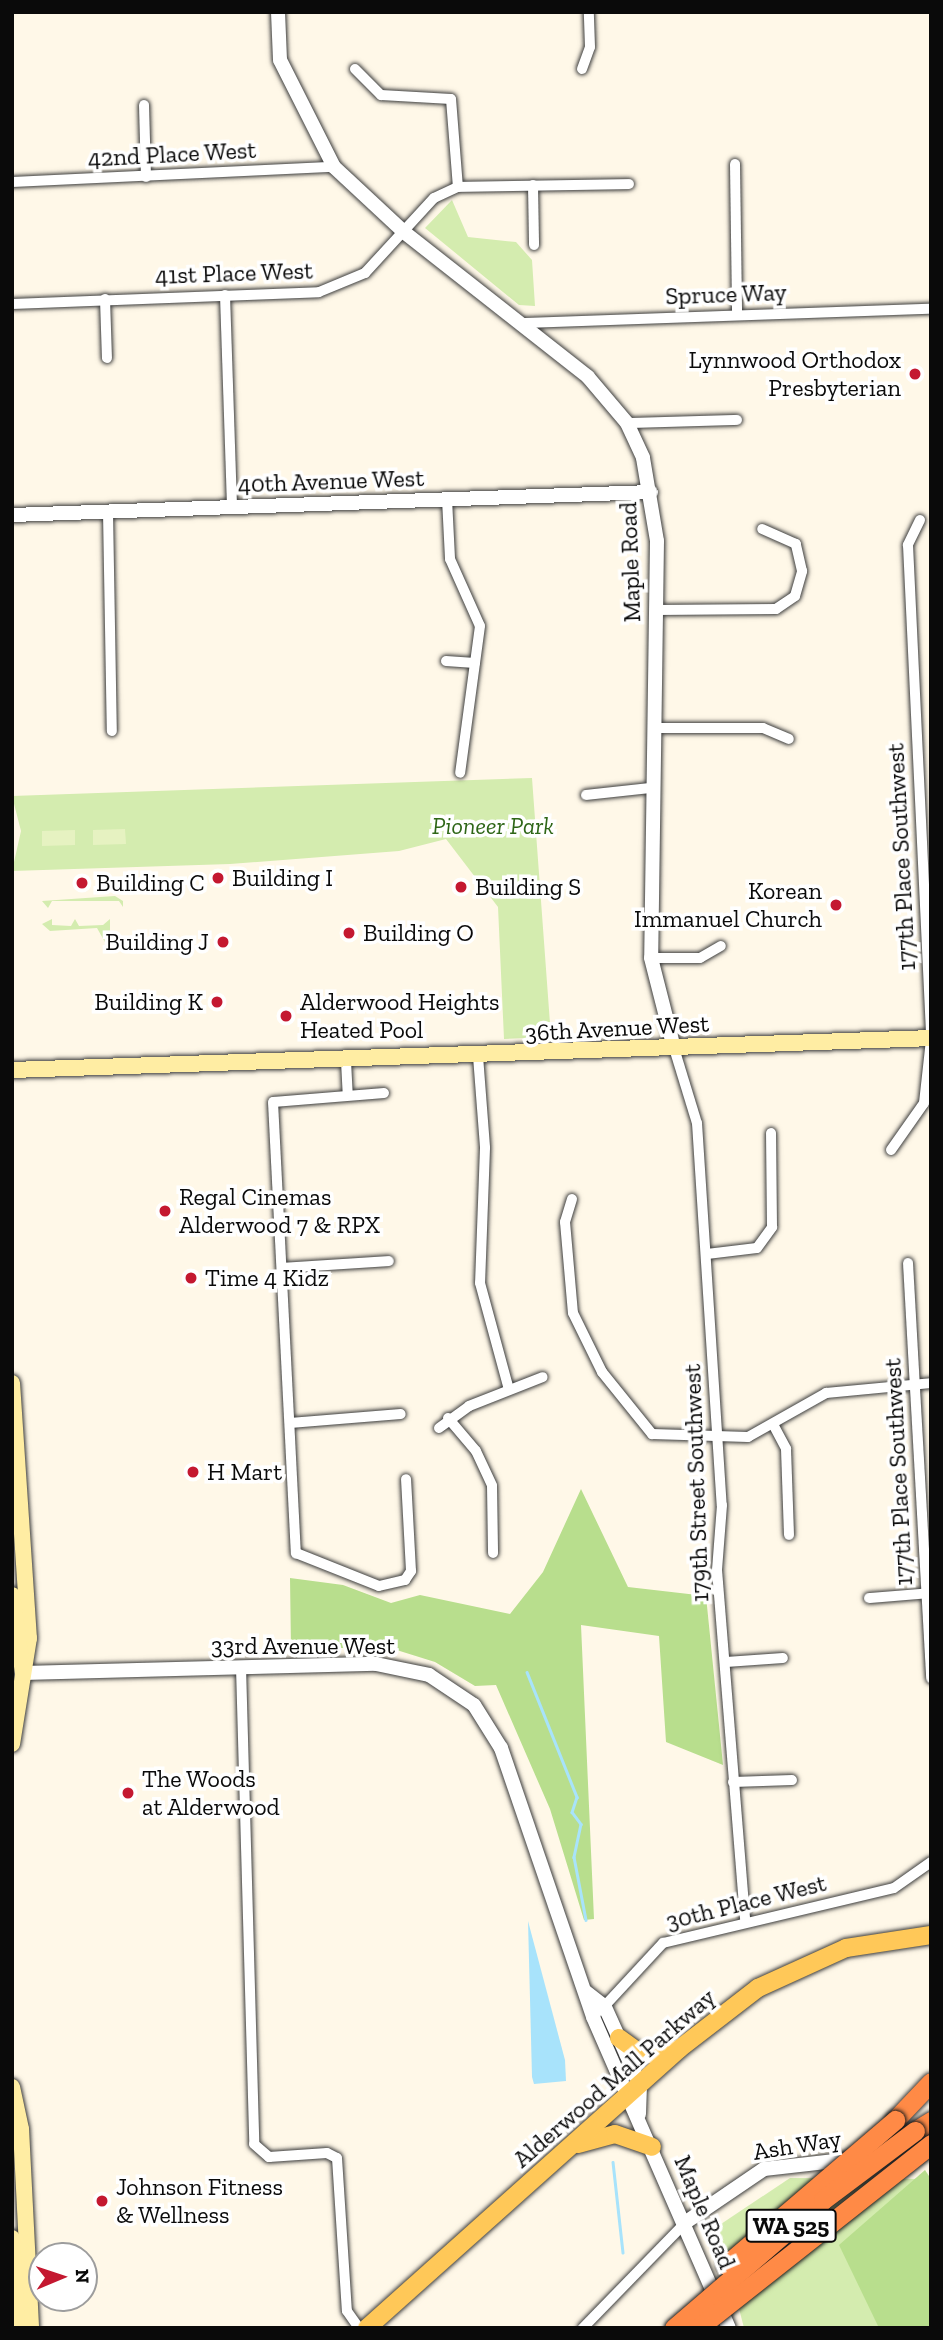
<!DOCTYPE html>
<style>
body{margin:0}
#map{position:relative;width:943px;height:2340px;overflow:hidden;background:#fff8e8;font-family:"Zilla Slab",serif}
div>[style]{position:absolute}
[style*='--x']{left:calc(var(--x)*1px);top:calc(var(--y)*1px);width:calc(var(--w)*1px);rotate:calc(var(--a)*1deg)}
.green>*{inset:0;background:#d4ecaf}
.forest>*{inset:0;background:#b8de8d}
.pitch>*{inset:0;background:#e6f2c1}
.water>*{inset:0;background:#a8e3fb}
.stream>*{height:2.5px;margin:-1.25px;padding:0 1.25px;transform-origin:1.25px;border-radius:1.25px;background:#a8e3fb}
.roads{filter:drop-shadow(0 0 2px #3d3d3d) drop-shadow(0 0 2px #3d3d3d)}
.minor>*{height:10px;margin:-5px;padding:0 5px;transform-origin:5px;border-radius:5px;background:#fff}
.tertiary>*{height:14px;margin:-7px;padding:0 7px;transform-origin:7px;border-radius:7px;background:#fff}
.secondary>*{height:16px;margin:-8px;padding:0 8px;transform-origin:8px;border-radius:8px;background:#ffeda3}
.primary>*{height:18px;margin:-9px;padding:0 9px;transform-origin:9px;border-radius:9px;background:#ffc858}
.motorway>*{height:19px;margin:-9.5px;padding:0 9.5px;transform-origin:9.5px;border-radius:9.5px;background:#ff8a46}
.bridges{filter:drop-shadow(0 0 2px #1b1b1b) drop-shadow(0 0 2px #1b1b1b)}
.motorway-bridge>*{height:19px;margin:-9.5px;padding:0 9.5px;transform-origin:9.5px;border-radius:9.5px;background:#ff8a46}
.dots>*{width:19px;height:19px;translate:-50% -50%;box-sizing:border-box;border:4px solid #fff;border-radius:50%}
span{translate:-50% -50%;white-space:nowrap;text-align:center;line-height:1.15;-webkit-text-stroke:7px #fff;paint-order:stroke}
.shield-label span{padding:2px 5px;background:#fff;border:2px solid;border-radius:5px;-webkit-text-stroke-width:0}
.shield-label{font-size:23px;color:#0a0a0a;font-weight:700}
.street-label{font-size:24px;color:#0a0a0a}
.poi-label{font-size:24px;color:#0a0a0a}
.right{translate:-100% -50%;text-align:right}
.left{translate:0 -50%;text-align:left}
.park-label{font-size:24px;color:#2e6617;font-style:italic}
.frame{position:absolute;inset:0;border:14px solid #0a0a0a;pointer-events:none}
.north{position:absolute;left:28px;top:2242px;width:70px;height:70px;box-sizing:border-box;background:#fff;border:2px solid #9d9d9d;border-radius:50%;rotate:88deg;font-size:19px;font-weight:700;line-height:28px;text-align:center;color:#0a0a0a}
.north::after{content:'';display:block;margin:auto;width:24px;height:32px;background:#c41830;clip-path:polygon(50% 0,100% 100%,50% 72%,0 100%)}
</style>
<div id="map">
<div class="green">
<div style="clip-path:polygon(452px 200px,468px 237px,516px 242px,532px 260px,535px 306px,519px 305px,425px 228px)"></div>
<div style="clip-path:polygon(532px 778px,551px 1037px,504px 1039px,498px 907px,446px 839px,399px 851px,230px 864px,12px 871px,21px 831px,12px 796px)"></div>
<div style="clip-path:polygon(115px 896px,123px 901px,123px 907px,119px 901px,52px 901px,48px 908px,42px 901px)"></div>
<div style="clip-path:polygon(52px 919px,52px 925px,71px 926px,75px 919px,79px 926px,103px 925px,110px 919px,110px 938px,106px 944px,97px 928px,50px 931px,42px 924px)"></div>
<div style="clip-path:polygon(790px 2178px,931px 2179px,931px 2328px,744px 2328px,718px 2226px)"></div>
</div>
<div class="forest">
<div style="clip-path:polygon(581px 1489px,628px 1587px,706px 1596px,723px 1765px,666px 1742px,659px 1636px,581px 1625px,594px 1919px,584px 1920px,550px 1809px,496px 1685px,475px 1686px,435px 1662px,387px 1647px,291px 1649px,290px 1578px,343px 1585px,391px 1603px,420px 1595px,510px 1614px,543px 1572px)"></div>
<div style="clip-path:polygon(925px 2170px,931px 2179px,931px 2328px,879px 2328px,839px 2245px)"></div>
</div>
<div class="pitch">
<div style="clip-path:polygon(125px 829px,126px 844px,93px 845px,93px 830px)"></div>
<div style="clip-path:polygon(75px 830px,75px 845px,42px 846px,42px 831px)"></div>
</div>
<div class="water">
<div style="clip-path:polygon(528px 1921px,565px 2060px,566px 2081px,534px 2084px,532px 2077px)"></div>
</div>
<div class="stream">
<div style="--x:527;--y:1672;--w:135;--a:68.2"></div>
<div style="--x:577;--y:1797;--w:16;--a:108"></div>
<div style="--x:572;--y:1812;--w:15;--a:53"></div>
<div style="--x:581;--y:1824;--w:34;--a:102"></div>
<div style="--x:574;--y:1857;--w:64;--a:79.2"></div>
<div style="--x:613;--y:2162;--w:91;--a:83.7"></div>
</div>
<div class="roads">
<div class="minor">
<div style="--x:355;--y:69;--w:37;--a:45"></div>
<div style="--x:381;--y:95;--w:70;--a:3.3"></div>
<div style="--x:451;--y:99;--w:88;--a:85.5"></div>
<div style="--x:582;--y:69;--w:23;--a:-70"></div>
<div style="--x:590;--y:47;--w:35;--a:-92"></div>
<div style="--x:144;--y:105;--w:72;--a:88.4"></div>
<div style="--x:735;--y:164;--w:151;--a:89.2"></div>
<div style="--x:12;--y:182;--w:322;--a:-2.7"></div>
<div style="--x:533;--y:185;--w:60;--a:89"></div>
<div style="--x:225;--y:295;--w:213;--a:88.1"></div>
<div style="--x:105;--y:299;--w:59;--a:88.1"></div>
<div style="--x:12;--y:304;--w:307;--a:-2.2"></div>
<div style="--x:319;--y:292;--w:50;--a:-22.4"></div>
<div style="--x:365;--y:273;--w:102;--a:-47.4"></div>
<div style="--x:434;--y:198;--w:26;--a:-25"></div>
<div style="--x:458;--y:187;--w:171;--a:-1"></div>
<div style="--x:523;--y:323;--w:408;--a:-2"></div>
<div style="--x:627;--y:423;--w:110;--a:-1.6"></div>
<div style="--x:447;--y:499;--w:60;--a:87.1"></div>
<div style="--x:450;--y:559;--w:73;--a:65.9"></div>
<div style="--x:480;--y:626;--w:148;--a:97.7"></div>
<div style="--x:108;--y:512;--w:219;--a:89"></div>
<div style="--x:920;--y:520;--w:28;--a:116"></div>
<div style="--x:908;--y:545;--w:492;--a:87.3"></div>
<div style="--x:656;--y:610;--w:120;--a:-0.5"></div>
<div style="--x:776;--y:609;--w:23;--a:-34"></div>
<div style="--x:795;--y:596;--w:26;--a:-74"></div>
<div style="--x:802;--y:571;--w:28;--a:-103"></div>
<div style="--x:796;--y:544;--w:37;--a:-156"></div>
<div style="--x:446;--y:661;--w:29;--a:4"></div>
<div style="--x:653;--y:728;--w:110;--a:0"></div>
<div style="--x:763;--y:728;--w:28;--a:23"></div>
<div style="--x:586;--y:795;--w:64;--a:-6.2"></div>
<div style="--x:651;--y:958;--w:49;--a:0"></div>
<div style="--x:700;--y:958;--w:24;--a:-30"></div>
<div style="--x:674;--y:1048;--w:78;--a:73"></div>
<div style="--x:697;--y:1123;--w:383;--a:86.3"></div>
<div style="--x:722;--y:1505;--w:65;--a:94.4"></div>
<div style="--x:717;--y:1570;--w:352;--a:85.4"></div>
<div style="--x:478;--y:1056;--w:92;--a:85.6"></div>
<div style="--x:485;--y:1148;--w:135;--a:92.1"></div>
<div style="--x:480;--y:1283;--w:107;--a:74.8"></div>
<div style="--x:346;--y:1061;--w:33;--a:87"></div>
<div style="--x:384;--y:1093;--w:111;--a:175.4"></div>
<div style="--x:273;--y:1102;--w:452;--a:87.1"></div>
<div style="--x:296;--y:1553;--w:89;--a:21.7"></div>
<div style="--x:379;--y:1586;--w:27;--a:-13"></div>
<div style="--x:405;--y:1580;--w:11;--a:-56"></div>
<div style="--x:411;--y:1571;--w:92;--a:-93.1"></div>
<div style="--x:891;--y:1150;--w:57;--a:-54.9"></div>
<div style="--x:924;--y:1103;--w:63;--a:-83.7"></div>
<div style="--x:572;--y:1199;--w:24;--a:107"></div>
<div style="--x:565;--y:1222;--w:91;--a:85"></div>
<div style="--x:573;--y:1313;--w:66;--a:63.8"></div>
<div style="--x:602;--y:1372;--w:80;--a:51.1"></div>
<div style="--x:652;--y:1434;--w:96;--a:1.8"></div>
<div style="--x:748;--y:1437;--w:90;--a:-29.4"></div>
<div style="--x:826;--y:1393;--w:105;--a:-5.4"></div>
<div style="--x:707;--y:1254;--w:50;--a:-6.8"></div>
<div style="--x:757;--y:1248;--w:26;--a:-54"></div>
<div style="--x:772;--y:1227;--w:94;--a:-90.6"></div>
<div style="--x:908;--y:1263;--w:416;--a:86.8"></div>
<div style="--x:282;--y:1268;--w:107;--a:-3.7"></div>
<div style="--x:448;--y:1418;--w:43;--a:49.7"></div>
<div style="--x:476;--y:1451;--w:38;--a:65"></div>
<div style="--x:492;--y:1486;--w:67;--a:89.1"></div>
<div style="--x:290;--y:1423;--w:111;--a:-4.6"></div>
<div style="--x:774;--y:1426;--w:26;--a:62"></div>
<div style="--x:786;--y:1449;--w:86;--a:88"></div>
<div style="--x:439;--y:1428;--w:37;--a:-36"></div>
<div style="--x:469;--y:1406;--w:79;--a:-21.4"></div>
<div style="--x:869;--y:1598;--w:62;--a:-4.6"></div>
<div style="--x:726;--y:1662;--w:57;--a:-4"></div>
<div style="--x:241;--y:1667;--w:477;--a:88.4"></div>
<div style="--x:254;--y:2144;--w:20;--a:41"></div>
<div style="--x:269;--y:2157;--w:58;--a:-3.9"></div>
<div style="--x:327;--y:2153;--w:11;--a:27"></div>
<div style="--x:337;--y:2158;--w:153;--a:86.3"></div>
<div style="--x:347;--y:2311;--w:21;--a:55"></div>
<div style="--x:733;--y:1782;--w:59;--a:-1.9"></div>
<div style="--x:600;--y:2011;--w:93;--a:-47.2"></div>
<div style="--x:663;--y:1943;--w:237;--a:-13.4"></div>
<div style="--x:894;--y:1888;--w:45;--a:-35.1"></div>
<div style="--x:583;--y:2328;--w:148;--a:-45.8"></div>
</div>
<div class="tertiary">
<div style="--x:278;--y:12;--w:48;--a:87.6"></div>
<div style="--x:280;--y:60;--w:120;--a:63.2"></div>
<div style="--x:334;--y:167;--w:96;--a:42.9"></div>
<div style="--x:404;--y:232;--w:234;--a:38.2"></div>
<div style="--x:588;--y:377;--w:60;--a:49.7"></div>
<div style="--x:627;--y:423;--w:38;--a:65"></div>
<div style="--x:643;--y:458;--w:84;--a:80.4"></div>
<div style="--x:657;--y:541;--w:417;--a:90.8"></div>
<div style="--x:651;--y:958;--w:93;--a:75.7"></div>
<div style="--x:12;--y:515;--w:639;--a:-2.06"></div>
<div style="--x:23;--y:1673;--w:353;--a:-1.5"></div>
<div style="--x:376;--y:1664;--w:54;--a:11.7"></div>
<div style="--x:429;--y:1675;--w:54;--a:33.7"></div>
<div style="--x:474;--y:1705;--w:51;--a:57.9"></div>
<div style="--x:501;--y:1748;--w:284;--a:71.1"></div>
<div style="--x:593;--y:2017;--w:339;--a:66.4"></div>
<div style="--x:586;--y:1992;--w:24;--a:38"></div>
<div style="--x:605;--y:2007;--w:85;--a:65.8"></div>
<div style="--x:640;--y:2085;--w:29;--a:92"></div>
<div style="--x:686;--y:2222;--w:94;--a:-34.2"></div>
<div style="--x:764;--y:2169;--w:89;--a:-6.5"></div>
</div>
<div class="secondary">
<div style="--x:12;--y:1070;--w:920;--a:-1.99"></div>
<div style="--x:12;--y:1383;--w:256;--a:86.2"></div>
<div style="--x:29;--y:1638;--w:107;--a:99.1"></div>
<div style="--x:12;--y:1595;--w:79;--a:82"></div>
<div style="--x:12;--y:2087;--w:43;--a:77.9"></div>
<div style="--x:21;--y:2129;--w:199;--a:87.1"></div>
<div style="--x:12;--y:2238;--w:90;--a:86.8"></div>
</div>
<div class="primary">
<div style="--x:619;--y:2038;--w:29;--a:36"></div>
<div style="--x:642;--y:2055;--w:37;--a:-9"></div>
<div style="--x:578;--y:2144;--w:38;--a:-15"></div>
<div style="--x:615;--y:2134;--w:39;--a:19"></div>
<div style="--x:367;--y:2328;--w:419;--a:-41.8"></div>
<div style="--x:679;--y:2049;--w:100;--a:-37.7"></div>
<div style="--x:758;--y:1988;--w:97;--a:-24.4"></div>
<div style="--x:846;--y:1948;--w:86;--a:-8.7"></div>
</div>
<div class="motorway">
<div style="--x:895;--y:2120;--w:52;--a:-46.5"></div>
<div style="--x:915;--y:2131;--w:19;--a:-32"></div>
</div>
</div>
<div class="bridges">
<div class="motorway-bridge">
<div style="--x:726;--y:2265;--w:223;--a:-40.6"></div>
<div style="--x:674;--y:2328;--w:196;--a:-40.7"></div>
<div style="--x:823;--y:2200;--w:115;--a:-36.9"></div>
<div style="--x:698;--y:2328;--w:297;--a:-38.3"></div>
</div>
</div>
<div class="dots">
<div style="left:915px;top:374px;background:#c41830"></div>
<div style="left:218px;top:878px;background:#c41830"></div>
<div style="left:82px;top:883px;background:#c41830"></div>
<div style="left:461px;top:887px;background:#c41830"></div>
<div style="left:836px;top:905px;background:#c41830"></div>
<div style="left:349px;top:933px;background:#c41830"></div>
<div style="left:223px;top:942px;background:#c41830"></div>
<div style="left:217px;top:1002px;background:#c41830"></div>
<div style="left:286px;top:1016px;background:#c41830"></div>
<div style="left:165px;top:1211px;background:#c41830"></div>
<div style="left:191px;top:1278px;background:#c41830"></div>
<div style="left:193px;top:1472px;background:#c41830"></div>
<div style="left:128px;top:1793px;background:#c41830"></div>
<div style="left:102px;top:2201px;background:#c41830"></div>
</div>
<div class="shield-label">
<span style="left:791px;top:2226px">WA 525</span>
</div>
<div class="street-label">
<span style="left:172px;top:154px;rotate:-3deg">42nd Place West</span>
<span style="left:234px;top:273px;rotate:-2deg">41st Place West</span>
<span style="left:726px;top:294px;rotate:-2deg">Spruce Way</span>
<span style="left:331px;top:481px;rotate:-2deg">40th Avenue West</span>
<span style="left:630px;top:562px;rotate:-92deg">Maple Road</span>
<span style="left:901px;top:857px;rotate:-93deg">177th Place Southwest</span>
<span style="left:617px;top:1028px;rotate:-3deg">36th Avenue West</span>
<span style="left:898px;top:1472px;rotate:-93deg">177th Place Southwest</span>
<span style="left:696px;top:1483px;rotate:-92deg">179th Street Southwest</span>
<span style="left:303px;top:1646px">33rd Avenue West</span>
<span style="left:746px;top:1902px;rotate:-14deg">30th Place West</span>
<span style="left:614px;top:2078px;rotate:-41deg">Alderwood Mall Parkway</span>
<span style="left:797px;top:2145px;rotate:-9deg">Ash Way</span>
<span style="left:705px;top:2212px;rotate:67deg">Maple Road</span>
</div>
<div class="poi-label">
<span class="right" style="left:901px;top:374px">Lynnwood Orthodox<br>Presbyterian</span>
<span class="left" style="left:232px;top:878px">Building I</span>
<span class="left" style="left:96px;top:883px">Building C</span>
<span class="left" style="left:475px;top:887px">Building S</span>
<span class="right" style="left:822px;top:905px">Korean<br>Immanuel Church</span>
<span class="left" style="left:363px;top:933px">Building O</span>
<span class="right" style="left:209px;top:942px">Building J</span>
<span class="right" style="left:203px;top:1002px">Building K</span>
<span class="left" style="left:300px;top:1016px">Alderwood Heights<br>Heated Pool</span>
<span class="left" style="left:179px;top:1211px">Regal Cinemas<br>Alderwood 7 &amp; RPX</span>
<span class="left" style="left:205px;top:1278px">Time 4 Kidz</span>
<span class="left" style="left:207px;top:1472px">H Mart</span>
<span class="left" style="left:142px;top:1793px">The Woods<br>at Alderwood</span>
<span class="left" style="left:116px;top:2201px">Johnson Fitness<br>&amp; Wellness</span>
</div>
<div class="park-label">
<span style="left:493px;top:826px">Pioneer Park</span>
</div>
<div class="frame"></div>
<div class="north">N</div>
</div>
